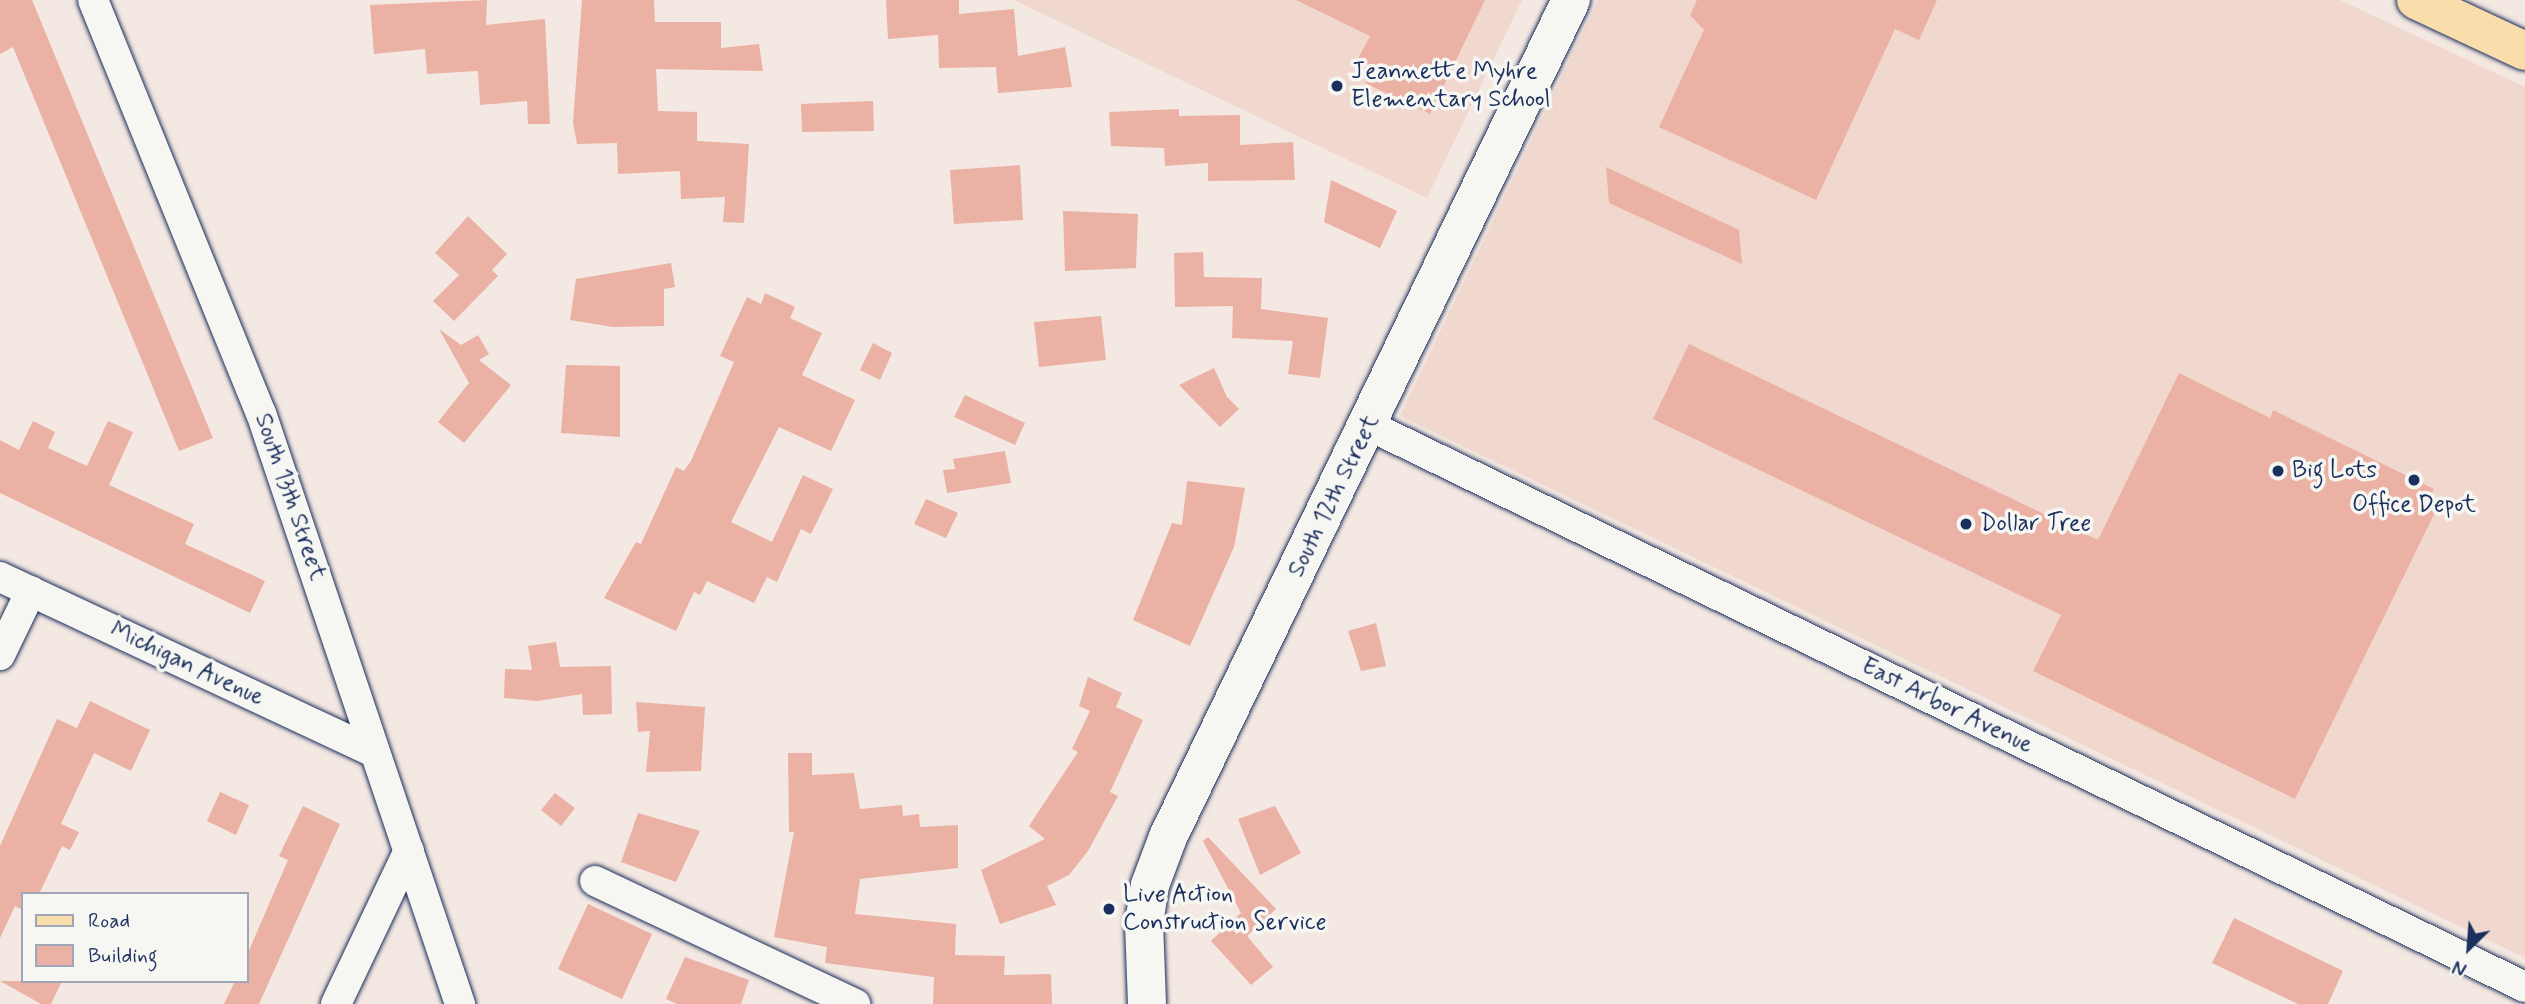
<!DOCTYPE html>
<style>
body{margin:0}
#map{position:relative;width:2525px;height:1004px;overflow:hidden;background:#f4e8e2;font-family:Mynerve,sans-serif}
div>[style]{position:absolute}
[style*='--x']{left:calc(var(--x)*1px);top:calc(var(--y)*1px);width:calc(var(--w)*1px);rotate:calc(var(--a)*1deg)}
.built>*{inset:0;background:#f1d8cf}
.building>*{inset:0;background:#ebb1a4}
.roads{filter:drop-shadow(0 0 2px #1b2f5e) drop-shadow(0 0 2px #1b2f5e)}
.street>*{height:30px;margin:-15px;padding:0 15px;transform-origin:15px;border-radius:15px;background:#f6f6f2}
.secondary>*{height:38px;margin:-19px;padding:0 19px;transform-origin:19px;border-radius:19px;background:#f6f6f2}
.primary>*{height:38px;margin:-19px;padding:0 19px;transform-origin:19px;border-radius:19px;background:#f9deab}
.dots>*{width:19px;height:19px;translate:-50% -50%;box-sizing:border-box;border:4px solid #f6f6f2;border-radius:50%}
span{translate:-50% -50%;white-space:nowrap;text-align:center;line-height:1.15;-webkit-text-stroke:7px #f6f6f2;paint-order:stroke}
.poi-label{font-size:24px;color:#1b2f5e}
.left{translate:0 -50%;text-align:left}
.street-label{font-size:24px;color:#1b2f5e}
.legend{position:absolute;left:21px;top:892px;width:228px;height:91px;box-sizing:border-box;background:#f6f6f2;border:2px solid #9ea6b7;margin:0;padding:9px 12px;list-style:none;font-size:21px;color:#1b2f5e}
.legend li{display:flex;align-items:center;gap:14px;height:35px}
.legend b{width:35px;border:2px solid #9ea6b7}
.north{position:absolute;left:2434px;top:913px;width:70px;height:70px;-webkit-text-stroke:5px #f6f6f2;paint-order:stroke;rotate:205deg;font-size:19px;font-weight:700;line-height:28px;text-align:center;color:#1b2f5e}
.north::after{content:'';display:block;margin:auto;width:24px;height:32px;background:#1b2f5e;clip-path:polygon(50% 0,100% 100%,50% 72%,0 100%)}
</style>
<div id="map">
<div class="built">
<div style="clip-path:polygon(1014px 0,1522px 0,1427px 198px)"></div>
<div style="clip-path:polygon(1598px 0,2340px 0,2525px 87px,2525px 958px,1400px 416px)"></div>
</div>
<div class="building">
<div style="clip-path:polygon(0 0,32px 0,213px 438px,179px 451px,13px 47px,0 54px)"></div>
<div style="clip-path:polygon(487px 0,486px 25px,545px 19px,550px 124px,528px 124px,527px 101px,480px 105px,478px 71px,427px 74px,425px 49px,374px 54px,370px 5px)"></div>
<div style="clip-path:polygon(582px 0,654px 0,655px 22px,721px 22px,721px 48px,759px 44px,763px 71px,656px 69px,658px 111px,697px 112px,697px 141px,749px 144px,744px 223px,723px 222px,725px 197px,681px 199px,680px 171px,618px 174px,617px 143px,577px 144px,573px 123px)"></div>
<div style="clip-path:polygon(886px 0,959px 0,959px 14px,1014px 9px,1018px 56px,1065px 47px,1072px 87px,998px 93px,996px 67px,939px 68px,938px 35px,888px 39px)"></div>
<div style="clip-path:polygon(1296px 0,1485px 0,1430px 114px,1365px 83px,1373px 67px,1358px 59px,1370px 36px)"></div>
<div style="clip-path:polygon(1697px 0,1937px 0,1919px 40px,1895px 29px,1816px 200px,1659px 127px,1704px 30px,1690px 15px)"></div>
<div style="clip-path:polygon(873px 101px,874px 131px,802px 132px,801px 104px)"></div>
<div style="clip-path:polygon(1179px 109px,1179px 116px,1240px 115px,1240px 145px,1293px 142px,1295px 180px,1208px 181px,1208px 163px,1165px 166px,1164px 148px,1111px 146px,1109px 112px)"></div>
<div style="clip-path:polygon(1020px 165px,1023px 220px,954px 224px,950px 170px)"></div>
<div style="clip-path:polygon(1606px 167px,1739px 230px,1742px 264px,1609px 203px)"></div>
<div style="clip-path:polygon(1331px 180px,1397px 211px,1380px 248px,1324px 222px)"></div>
<div style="clip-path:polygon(1063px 211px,1138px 214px,1136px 268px,1065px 271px)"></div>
<div style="clip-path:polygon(468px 216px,507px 254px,492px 270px,498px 276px,454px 321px,433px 301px,459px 275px,435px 253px)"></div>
<div style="clip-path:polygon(1203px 252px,1204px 277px,1262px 278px,1261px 309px,1328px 318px,1320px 378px,1288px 374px,1293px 341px,1232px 338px,1233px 306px,1175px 307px,1174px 253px)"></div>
<div style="clip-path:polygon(671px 263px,675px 287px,664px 289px,664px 326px,613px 327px,570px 320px,576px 279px)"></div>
<div style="clip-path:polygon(765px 293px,795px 307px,790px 318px,822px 333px,802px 375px,855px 400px,831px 451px,779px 427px,731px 522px,772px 542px,803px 475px,833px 489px,811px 534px,801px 529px,777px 582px,767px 577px,754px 603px,707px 581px,700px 595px,694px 592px,676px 631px,604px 598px,636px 542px,641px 544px,676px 467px,684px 471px,691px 461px,734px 362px,720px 356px,747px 297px,761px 304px)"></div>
<div style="clip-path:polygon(1101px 316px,1106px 360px,1039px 367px,1034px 322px)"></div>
<div style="clip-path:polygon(439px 329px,461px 345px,478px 335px,489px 354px,479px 360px,511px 385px,464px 443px,438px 422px,469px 383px)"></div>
<div style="clip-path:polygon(873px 343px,892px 353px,880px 380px,860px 370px)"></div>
<div style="clip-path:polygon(1689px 344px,2098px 540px,2179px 373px,2270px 418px,2273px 410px,2434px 489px,2430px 497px,2440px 502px,2295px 799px,2033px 671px,2061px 615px,1653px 419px)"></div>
<div style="clip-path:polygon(566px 365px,620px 366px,620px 437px,561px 433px)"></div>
<div style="clip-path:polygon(1214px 368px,1227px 397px,1239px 409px,1220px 427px,1179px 385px)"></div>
<div style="clip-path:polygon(965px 395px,1025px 423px,1015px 445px,954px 417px)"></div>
<div style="clip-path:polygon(33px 421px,55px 432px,48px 448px,87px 466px,108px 421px,133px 432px,109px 485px,194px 524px,185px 544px,265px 581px,250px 613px,0 493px,0 440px,19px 450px)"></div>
<div style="clip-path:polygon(1005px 451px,1011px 483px,947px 493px,943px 470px,955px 469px,953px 459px)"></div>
<div style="clip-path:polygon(1187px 481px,1245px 488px,1234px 547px,1190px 646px,1133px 620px,1172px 523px,1182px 525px)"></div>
<div style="clip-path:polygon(926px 499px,958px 513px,946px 538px,914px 524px)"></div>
<div style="clip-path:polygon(1376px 623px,1386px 666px,1361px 671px,1348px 631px)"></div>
<div style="clip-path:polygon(556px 642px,560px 667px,611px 666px,612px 714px,583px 715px,582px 694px,537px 701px,504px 698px,505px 669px,532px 670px,528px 646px)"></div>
<div style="clip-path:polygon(1088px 677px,1122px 693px,1116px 707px,1143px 720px,1110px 792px,1118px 796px,1088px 851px,1069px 875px,1047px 886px,1056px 905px,1000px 924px,981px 870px,1045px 839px,1029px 826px,1078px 752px,1072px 749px,1090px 711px,1079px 706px)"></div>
<div style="clip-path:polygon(90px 701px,150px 730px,131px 771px,94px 753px,61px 824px,79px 832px,70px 850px,62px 846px,39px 894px,23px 894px,23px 910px,15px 906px,0 938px,0 846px,57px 719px,77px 728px)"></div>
<div style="clip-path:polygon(636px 702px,705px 707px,701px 771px,646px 772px,650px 731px,638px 732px)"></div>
<div style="clip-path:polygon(788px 753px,812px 753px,812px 775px,854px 773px,860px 809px,902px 805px,903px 816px,919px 814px,920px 827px,958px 825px,958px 868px,860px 879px,855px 914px,956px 924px,955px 955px,1005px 956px,1004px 975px,1051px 974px,1052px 1004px,933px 1004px,934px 977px,825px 963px,827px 947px,774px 937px,794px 832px,789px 832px)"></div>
<div style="clip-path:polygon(220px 792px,249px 805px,236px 835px,207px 821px)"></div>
<div style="clip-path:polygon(555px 793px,575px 808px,561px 826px,541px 810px)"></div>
<div style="clip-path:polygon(303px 806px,340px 824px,259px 1004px,224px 1004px,235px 981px,247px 981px,247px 955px,288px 860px,279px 856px)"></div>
<div style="clip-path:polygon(1275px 806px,1301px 853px,1260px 875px,1238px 819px)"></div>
<div style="clip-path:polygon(638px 813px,700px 831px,676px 882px,621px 862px)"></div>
<div style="clip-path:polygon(1208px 837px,1276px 909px,1247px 936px,1273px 967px,1251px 985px,1211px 941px,1241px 913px,1203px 841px)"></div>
<div style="clip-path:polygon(588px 904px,652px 934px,622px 999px,558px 969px)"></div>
<div style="clip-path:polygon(2234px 918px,2343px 971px,2328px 1004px,2298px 1004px,2212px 963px)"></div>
<div style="clip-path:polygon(685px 957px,749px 980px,741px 1004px,677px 1004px,666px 999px)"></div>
<div style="clip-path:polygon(0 981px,62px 981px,51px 1004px,41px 1004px)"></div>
</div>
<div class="roads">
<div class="street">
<div style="--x:93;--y:0;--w:446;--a:67.9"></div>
<div style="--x:261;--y:413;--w:624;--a:71.39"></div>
<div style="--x:1368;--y:425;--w:1286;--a:25.91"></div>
<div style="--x:0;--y:577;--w:413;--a:25.1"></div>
<div style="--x:0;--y:655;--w:71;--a:-64.2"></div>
<div style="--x:595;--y:881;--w:288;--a:25.3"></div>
<div style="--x:336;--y:1004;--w:170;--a:-64.6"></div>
</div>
<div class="secondary">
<div style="--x:1147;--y:1004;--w:81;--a:-92.1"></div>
<div style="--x:1144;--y:923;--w:38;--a:-81"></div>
<div style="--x:1150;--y:885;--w:51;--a:-69.4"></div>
<div style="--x:1168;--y:837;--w:929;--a:-64.29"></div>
</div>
<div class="primary">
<div style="--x:2416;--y:0;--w:120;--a:25.1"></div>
</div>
</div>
<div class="dots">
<div style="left:1337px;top:86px;background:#1b2f5e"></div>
<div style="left:2278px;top:471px;background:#1b2f5e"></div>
<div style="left:2414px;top:480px;background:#1b2f5e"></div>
<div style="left:1966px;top:524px;background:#1b2f5e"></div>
<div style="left:1109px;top:909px;background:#1b2f5e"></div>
</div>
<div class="poi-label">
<span class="left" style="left:1351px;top:86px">Jeannette Myhre<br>Elementary School</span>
<span class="left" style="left:2292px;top:471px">Big Lots</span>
<span style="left:2414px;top:505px">Office Depot</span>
<span class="left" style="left:1980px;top:524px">Dollar Tree</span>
<span class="left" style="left:1123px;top:909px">Live Action<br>Construction Service</span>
</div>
<div class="street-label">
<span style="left:1334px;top:496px;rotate:-64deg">South 12th Street</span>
<span style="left:290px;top:497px;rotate:71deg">South 13th Street</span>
<span style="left:187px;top:664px;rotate:25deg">Michigan Avenue</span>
<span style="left:1947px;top:706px;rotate:26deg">East Arbor Avenue</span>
</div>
<ul class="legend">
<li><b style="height:9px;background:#f9deab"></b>Road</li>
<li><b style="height:19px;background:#ebb1a4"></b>Building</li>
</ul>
<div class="north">N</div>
</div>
